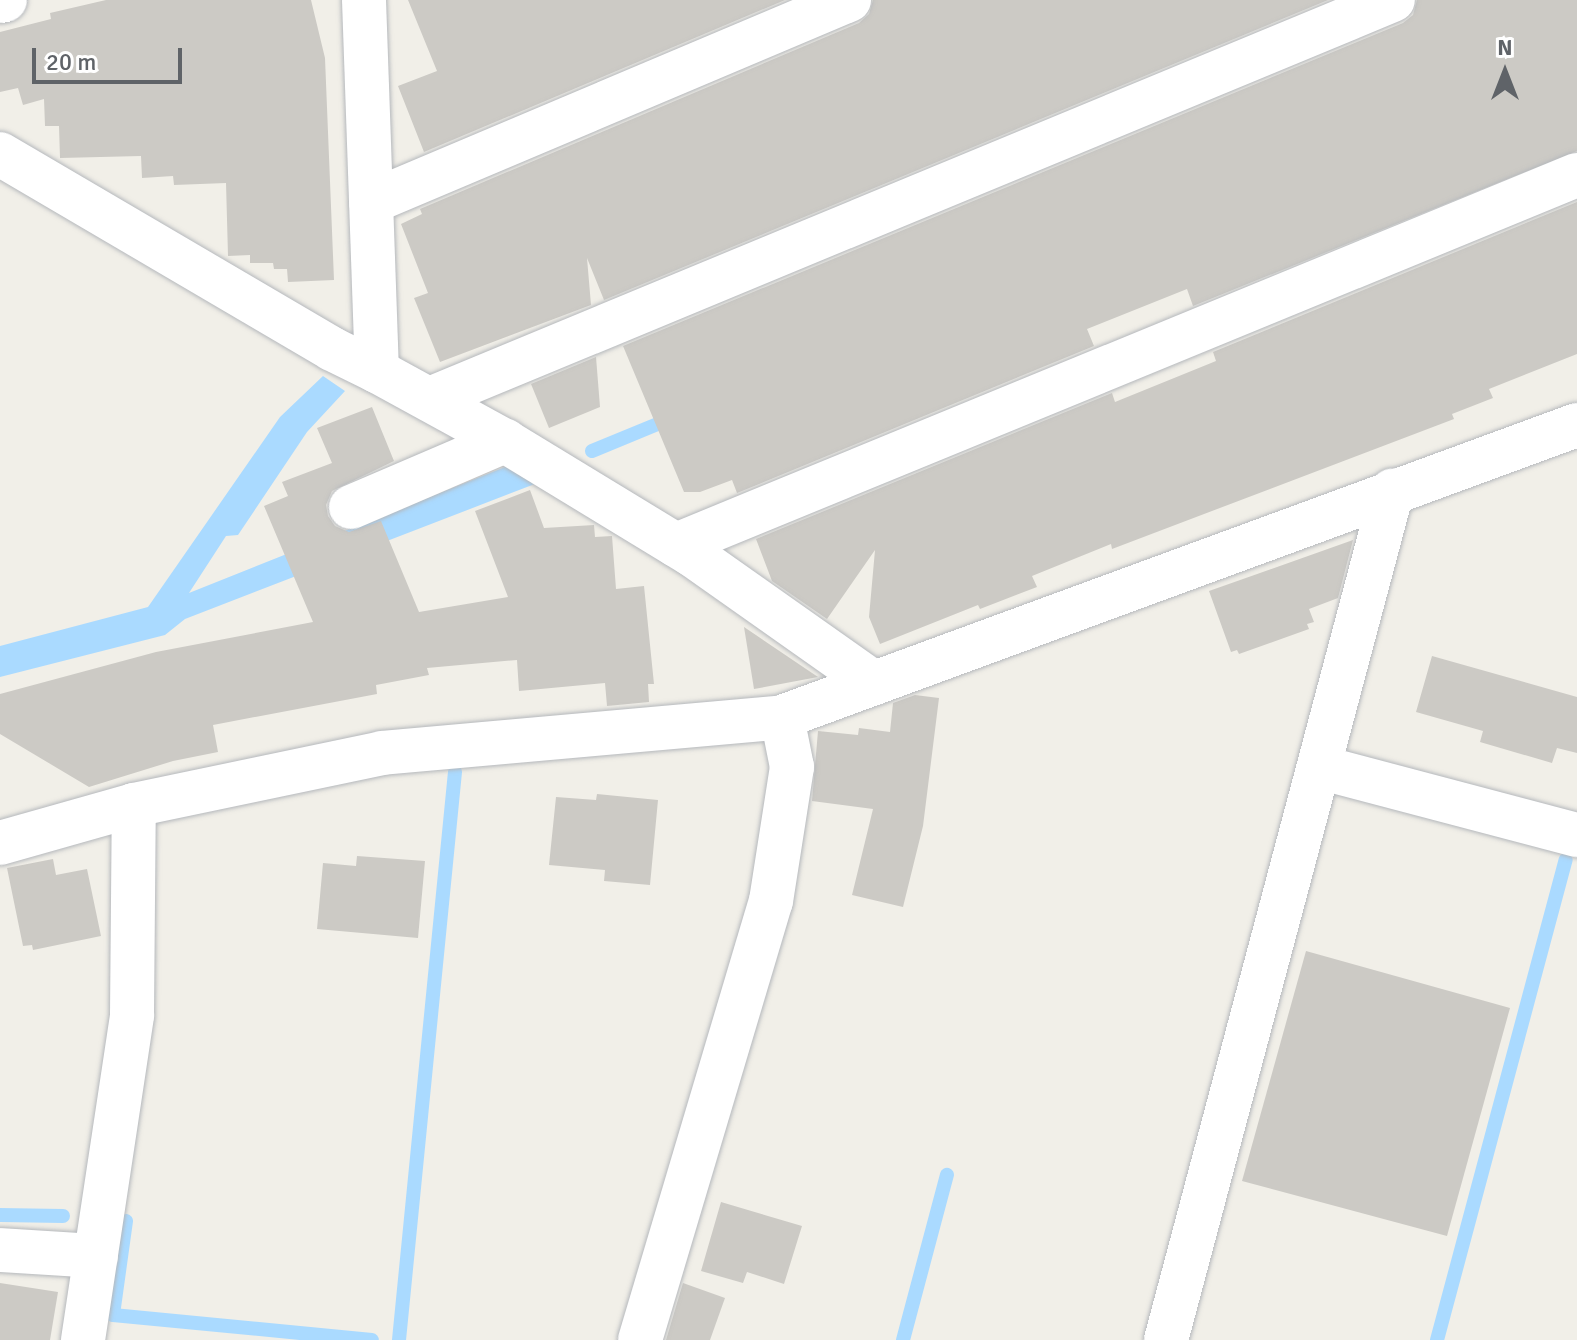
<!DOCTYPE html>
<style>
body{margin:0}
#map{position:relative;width:1577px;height:1340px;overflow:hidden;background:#f1efe8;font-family:Signika,sans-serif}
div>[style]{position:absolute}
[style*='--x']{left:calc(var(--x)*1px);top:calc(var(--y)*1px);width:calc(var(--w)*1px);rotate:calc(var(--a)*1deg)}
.water>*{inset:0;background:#aadaff}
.stream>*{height:14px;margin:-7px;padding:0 7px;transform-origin:7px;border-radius:7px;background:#aadaff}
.building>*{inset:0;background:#cccac5}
.roads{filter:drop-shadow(0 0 2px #b5b8bc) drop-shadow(0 0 2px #b5b8bc)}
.minor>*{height:44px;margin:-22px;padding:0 22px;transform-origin:22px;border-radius:22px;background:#fff}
span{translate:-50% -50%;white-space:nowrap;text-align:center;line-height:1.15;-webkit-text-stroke:6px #fff;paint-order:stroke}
.north{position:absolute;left:1465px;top:32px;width:80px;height:80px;-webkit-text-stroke:6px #fff;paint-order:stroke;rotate:0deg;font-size:22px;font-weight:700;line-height:32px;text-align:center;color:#5f6368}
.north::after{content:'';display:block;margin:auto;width:28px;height:36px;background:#5f6368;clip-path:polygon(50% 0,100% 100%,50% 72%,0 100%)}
.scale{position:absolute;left:32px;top:48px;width:150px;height:36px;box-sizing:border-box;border:4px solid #5f6368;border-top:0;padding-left:10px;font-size:24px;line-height:28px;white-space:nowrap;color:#5f6368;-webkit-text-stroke:6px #fff;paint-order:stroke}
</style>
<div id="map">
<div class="water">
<div style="clip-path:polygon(323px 376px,345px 391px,307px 432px,238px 535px,226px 536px,189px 593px,515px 463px,540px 482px,185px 619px,165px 635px,0 677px,0 646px,148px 607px,280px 417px)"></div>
</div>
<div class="stream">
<div style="--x:592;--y:451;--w:87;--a:-22.4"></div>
<div style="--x:0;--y:1215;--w:63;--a:0.9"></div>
<div style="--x:126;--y:1221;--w:95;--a:97.9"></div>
<div style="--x:113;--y:1315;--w:260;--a:5.5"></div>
<div style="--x:399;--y:1340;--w:571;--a:-84.37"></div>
<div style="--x:903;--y:1340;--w:171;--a:-75.1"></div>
<div style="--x:1437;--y:1340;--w:497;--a:-75"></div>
</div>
<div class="building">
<div style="clip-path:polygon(106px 0,311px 0,325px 58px,334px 280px,288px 282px,287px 269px,274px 269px,273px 263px,250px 263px,250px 255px,228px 256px,226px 183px,174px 185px,173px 176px,142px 178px,141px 156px,60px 158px,59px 126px,45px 126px,44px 99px,23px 105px,18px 88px,0 92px,0 32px,51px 19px,50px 13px)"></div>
<div style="clip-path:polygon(408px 0,785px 0,424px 152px,398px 86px,437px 71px)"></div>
<div style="clip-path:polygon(873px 0,1328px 0,604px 300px,587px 258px,591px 305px,440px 362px,414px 298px,428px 293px,401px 224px,422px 214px,420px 209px,859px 23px,869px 14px)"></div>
<div style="clip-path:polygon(1417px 0,1577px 0,1577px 151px,1193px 306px,1187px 289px,1087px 329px,1094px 346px,737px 493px,732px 480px,700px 492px,684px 492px,623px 346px,1403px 23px,1413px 15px)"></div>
<div style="clip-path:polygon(1577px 202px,1577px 354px,1489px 389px,1493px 398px,1452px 414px,1454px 419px,1112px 549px,1111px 544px,1032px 576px,1037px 587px,980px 609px,978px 605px,880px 644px,869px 617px,875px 550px,827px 619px,772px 581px,756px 539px,1112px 393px,1115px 402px,1216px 361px,1213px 352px)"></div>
<div style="clip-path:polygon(596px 357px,600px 407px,549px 428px,531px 384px)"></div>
<div style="clip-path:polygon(372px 407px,394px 461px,332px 491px,326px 505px,328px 516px,335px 526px,349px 532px,381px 521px,419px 612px,508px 597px,475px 511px,530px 490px,544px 528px,594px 525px,595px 537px,612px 536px,616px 589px,644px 586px,654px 684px,648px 684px,649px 702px,607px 706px,605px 683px,519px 691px,517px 660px,427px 668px,429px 675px,376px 685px,377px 694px,213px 725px,218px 752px,173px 761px,89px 787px,0 734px,0 694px,156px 652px,313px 622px,264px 506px,288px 496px,282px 482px,332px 463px,317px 428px)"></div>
<div style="clip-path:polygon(1353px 540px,1338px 598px,1309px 609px,1314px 622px,1307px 624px,1309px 629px,1239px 654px,1237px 650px,1231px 652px,1209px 591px)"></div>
<div style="clip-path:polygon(744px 627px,818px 677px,754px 689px)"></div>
<div style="clip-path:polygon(1432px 656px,1577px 697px,1577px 753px,1557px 748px,1552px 763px,1480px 742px,1483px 731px,1416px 712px)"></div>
<div style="clip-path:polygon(915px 695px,939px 698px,923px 826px,903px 907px,852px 895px,873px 809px,812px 801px,818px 731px,858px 735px,859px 728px,890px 732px,893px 703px)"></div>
<div style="clip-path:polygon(597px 794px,658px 800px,650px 885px,604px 881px,605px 870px,549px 865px,556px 797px,596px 800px)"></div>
<div style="clip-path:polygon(357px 856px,425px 861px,418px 938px,317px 929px,323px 863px,356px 866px)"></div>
<div style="clip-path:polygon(53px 859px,56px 875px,87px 869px,101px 936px,33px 950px,32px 945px,23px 946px,7px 868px)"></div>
<div style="clip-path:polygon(1306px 951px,1510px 1008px,1447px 1236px,1242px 1181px)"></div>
<div style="clip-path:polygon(721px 1202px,802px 1226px,784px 1284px,747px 1272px,743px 1283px,701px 1271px)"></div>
<div style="clip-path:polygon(0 1283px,58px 1292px,50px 1340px,0 1340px)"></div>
<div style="clip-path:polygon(683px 1283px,725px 1298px,710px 1340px,666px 1340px)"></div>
</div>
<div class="roads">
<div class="minor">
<div style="--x:364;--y:0;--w:371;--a:88"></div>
<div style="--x:377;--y:371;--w:146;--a:28.7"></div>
<div style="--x:505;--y:441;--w:218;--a:31.3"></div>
<div style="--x:691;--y:554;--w:224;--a:35.2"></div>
<div style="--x:0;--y:1;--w:5;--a:-11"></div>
<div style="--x:0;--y:154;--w:385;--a:30.4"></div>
<div style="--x:332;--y:349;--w:50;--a:26.1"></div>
<div style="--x:371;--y:202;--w:519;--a:-22.91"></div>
<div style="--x:432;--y:398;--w:1040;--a:-22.5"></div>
<div style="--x:351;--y:507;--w:168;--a:-23.2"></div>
<div style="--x:676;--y:545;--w:974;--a:-22.33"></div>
<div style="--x:1319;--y:767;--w:267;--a:14.8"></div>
<div style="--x:0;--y:843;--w:139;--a:-15.8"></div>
<div style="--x:134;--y:805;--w:253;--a:-11.8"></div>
<div style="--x:382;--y:753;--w:402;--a:-5.1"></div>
<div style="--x:782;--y:717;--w:847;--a:-20.17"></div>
<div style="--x:0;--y:1250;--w:96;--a:3.6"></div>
<div style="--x:83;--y:1340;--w:329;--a:-81.4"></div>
<div style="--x:132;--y:1015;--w:210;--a:-89.5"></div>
<div style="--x:640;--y:1340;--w:458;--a:-73.4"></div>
<div style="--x:771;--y:901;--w:136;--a:-81.1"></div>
<div style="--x:792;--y:767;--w:51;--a:-101.3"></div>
<div style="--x:1166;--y:1340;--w:879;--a:-75.09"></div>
</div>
</div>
<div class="north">N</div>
<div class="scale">20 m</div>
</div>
